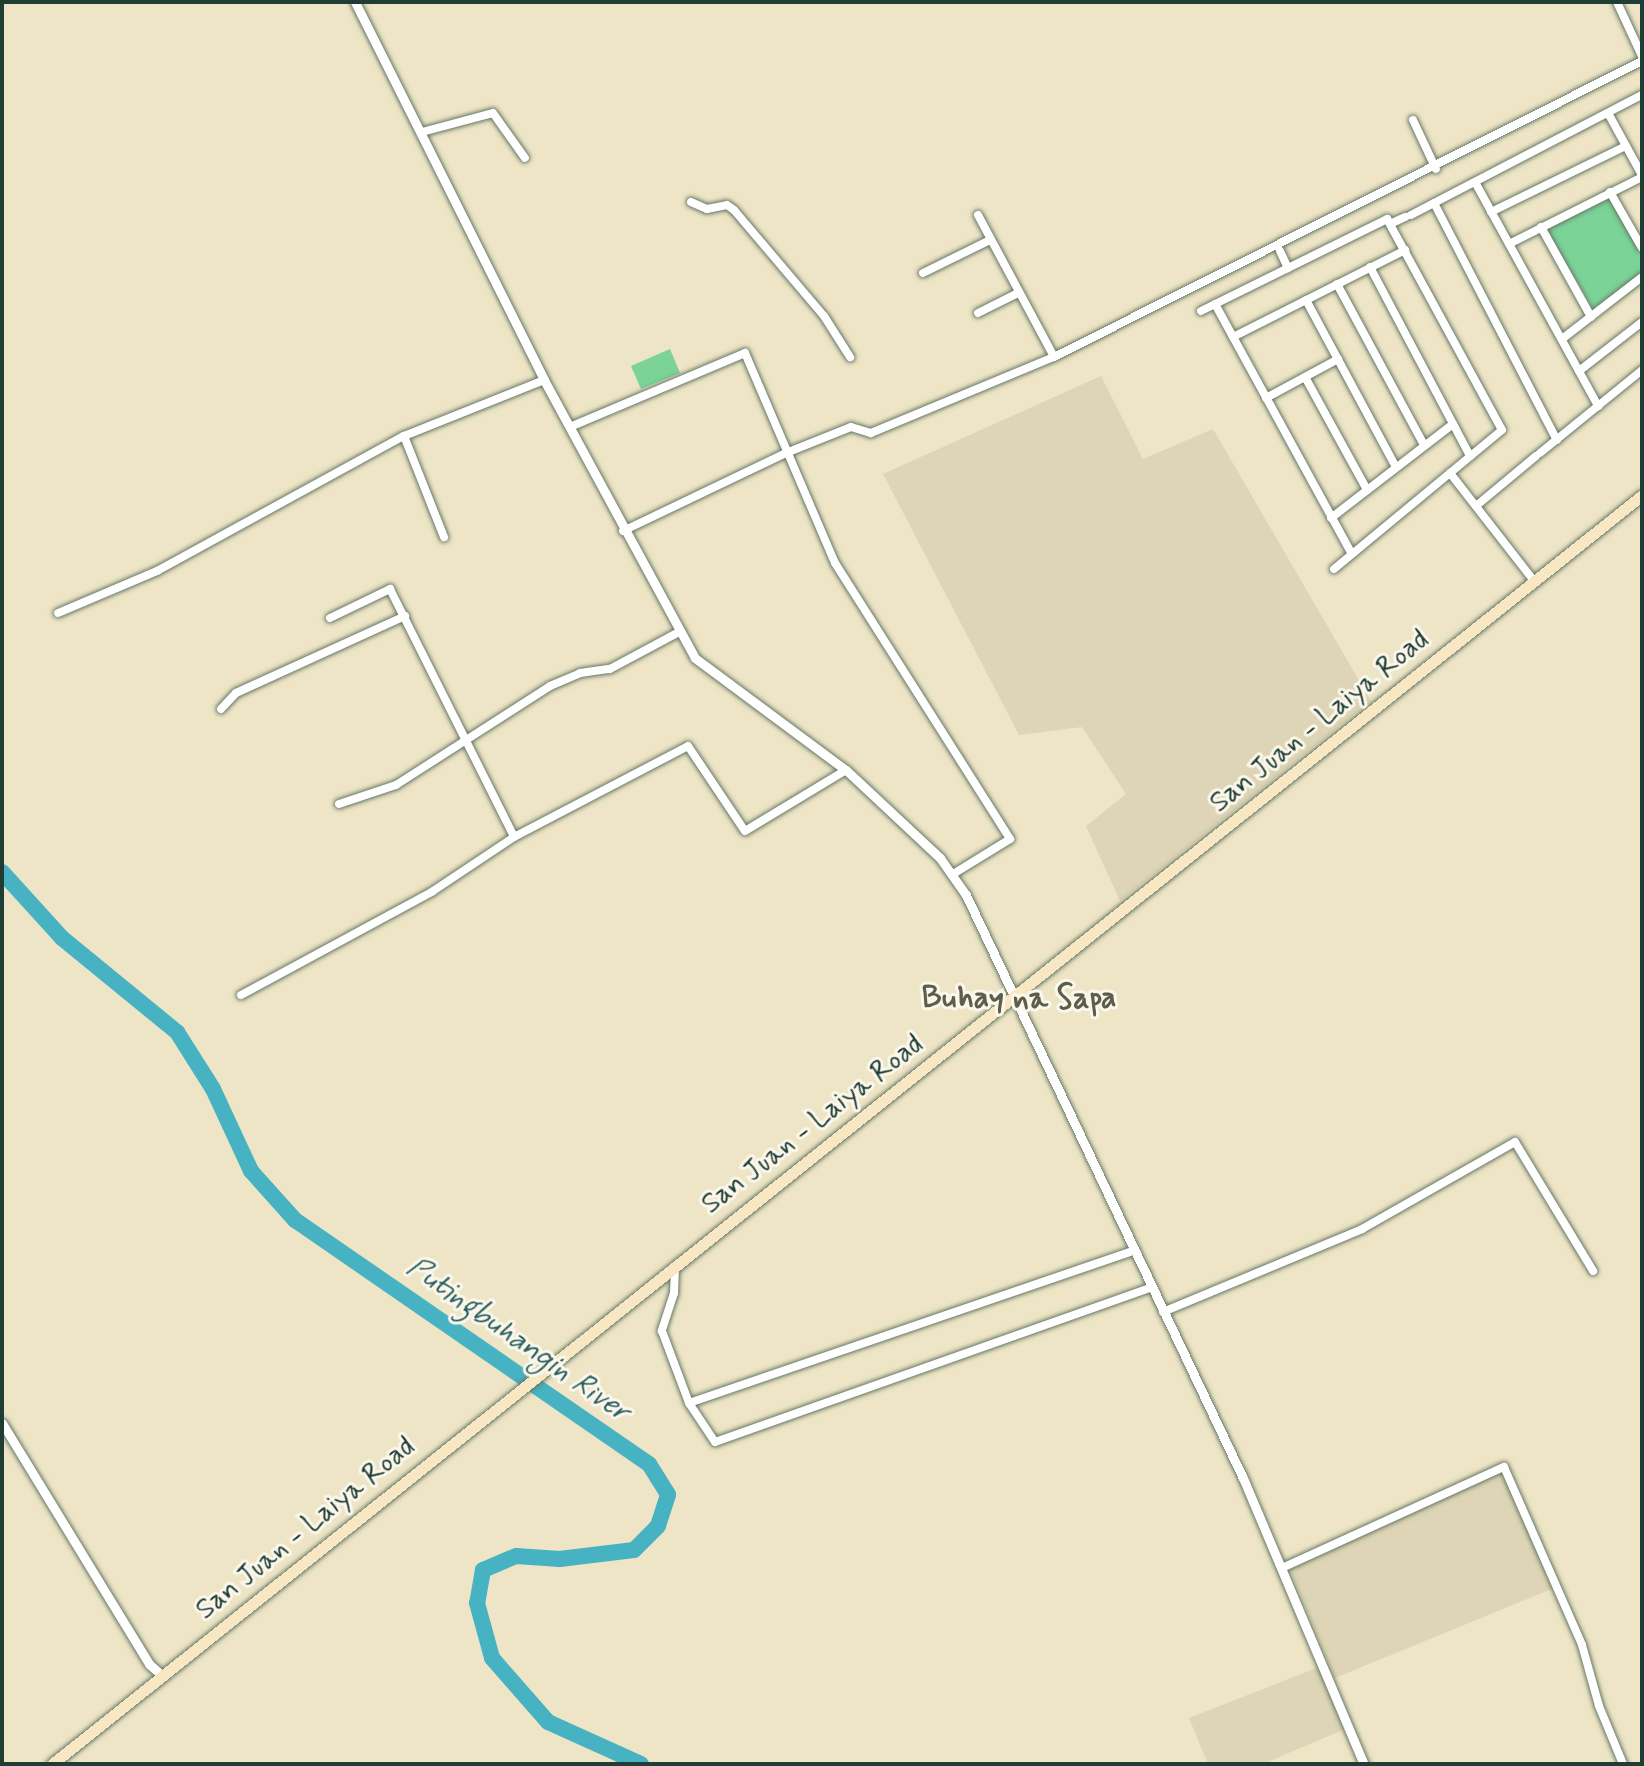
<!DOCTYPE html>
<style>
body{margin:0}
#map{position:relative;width:1644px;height:1766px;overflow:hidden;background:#ede5c5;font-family:Mynerve,sans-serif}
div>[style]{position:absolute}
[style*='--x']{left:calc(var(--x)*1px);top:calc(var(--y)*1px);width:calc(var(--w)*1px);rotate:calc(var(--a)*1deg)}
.built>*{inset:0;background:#ddd5b5}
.green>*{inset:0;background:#7bd398}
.river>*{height:16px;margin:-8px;padding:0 8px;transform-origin:8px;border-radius:8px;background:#46b2c2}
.roads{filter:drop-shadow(0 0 2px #677867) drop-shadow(0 0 2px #677867)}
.minor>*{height:8px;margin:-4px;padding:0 4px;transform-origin:4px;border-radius:4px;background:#fff}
.tertiary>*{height:9px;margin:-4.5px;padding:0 4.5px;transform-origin:4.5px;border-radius:4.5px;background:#fff}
.secondary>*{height:11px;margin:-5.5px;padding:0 5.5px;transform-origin:5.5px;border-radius:5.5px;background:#f7e8c3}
span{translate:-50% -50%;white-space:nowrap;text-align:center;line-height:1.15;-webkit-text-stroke:6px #fbf7ec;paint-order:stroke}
.street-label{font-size:28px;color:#1f3d34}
.water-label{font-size:30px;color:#2b605f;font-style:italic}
.quarter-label{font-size:32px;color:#5c5d4b;font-weight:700}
.frame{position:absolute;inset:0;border:4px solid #1f3d34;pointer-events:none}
</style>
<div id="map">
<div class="built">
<div style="clip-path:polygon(1101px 376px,1143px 459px,1213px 429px,1371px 701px,1120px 901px,1086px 826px,1126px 794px,1082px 727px,1019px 735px,883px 474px)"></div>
<div style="clip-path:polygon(1503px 1472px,1554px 1588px,1335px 1678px,1290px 1569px)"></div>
<div style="clip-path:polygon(1319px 1667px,1345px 1729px,1263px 1764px,1208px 1764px,1189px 1718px)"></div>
</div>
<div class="green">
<div style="clip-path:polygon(1609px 197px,1642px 255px,1642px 273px,1593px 309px,1546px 229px)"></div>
<div style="clip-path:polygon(670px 349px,680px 373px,641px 389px,631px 366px)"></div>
</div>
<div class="river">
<div style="--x:2;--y:872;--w:89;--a:47.7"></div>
<div style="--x:62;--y:938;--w:149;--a:39.3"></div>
<div style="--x:177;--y:1032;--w:67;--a:57.7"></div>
<div style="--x:213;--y:1089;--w:90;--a:65.1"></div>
<div style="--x:251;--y:1171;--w:66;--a:48.1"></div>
<div style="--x:295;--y:1220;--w:430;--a:34.6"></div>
<div style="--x:649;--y:1464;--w:36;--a:58"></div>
<div style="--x:668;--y:1495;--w:33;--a:108"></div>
<div style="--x:658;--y:1526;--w:34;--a:135"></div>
<div style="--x:634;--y:1550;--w:75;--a:173.1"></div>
<div style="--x:560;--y:1559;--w:44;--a:-176.1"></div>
<div style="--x:516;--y:1556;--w:36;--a:157"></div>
<div style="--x:483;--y:1570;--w:34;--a:100"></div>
<div style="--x:477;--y:1603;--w:57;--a:74.7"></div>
<div style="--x:492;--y:1658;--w:85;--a:48.8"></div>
<div style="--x:548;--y:1722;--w:102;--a:24.3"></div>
</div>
<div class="roads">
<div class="minor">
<div style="--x:1617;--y:2;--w:60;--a:65.2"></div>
<div style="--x:1608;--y:113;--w:71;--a:61.3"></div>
<div style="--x:1413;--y:120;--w:54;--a:64.9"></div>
<div style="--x:422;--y:132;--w:73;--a:-15"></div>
<div style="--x:493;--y:113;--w:55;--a:54.6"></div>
<div style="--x:1475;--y:182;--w:256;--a:61.2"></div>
<div style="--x:1610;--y:192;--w:64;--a:60.3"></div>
<div style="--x:691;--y:202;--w:17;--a:24"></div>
<div style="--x:707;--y:209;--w:20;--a:-11"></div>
<div style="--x:727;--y:205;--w:9;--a:36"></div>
<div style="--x:734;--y:210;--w:139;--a:49.7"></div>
<div style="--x:824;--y:316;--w:49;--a:57.6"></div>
<div style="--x:1434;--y:203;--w:267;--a:62.6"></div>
<div style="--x:1491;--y:212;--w:150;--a:-26.1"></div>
<div style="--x:978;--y:215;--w:161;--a:61.8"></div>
<div style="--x:1411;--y:215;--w:260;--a:-27.5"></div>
<div style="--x:1390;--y:224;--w:17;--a:-25"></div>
<div style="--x:1541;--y:227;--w:103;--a:60.9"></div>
<div style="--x:1509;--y:244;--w:149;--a:-26.7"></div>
<div style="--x:1280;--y:251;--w:19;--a:65"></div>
<div style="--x:1370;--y:267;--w:214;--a:62.1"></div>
<div style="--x:923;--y:273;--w:75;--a:-26.2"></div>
<div style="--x:1337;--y:284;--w:183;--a:61.6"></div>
<div style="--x:1306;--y:300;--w:190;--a:61.7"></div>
<div style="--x:1215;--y:304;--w:285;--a:61.3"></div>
<div style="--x:1201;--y:311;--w:208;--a:-26.3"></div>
<div style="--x:1387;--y:219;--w:240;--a:61.4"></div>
<div style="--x:1502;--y:430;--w:218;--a:140.4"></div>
<div style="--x:978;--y:313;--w:45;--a:-26.6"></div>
<div style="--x:1233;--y:337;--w:193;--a:-26.8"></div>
<div style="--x:1562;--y:339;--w:101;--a:-37.8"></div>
<div style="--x:1579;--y:371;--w:80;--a:-37.9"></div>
<div style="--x:1305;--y:377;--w:129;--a:61.2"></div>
<div style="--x:1266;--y:398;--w:82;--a:-28.4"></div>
<div style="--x:570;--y:427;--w:190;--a:-22.9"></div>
<div style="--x:745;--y:353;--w:228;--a:66.8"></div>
<div style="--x:835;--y:563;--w:327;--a:57.6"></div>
<div style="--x:1010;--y:839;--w:67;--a:148.4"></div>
<div style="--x:404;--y:436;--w:109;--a:68.4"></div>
<div style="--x:1540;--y:453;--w:132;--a:-39.1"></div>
<div style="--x:1450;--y:473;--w:137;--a:52.1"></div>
<div style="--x:1476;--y:506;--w:78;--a:-39.8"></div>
<div style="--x:1331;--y:518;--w:154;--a:-37.6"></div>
<div style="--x:623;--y:531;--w:181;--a:-25.6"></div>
<div style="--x:786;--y:453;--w:70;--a:-21.8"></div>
<div style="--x:851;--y:427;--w:21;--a:17"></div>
<div style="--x:871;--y:433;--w:198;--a:-22.6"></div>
<div style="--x:1054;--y:357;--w:658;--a:-26.72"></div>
<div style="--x:58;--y:613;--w:108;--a:-23"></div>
<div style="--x:157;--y:571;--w:281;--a:-28.7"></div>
<div style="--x:404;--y:436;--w:151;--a:-21.8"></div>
<div style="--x:330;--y:618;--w:67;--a:-25.8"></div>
<div style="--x:390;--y:589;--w:277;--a:63.4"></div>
<div style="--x:221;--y:709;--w:22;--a:-47"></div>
<div style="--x:236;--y:693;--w:186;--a:-24.5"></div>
<div style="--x:339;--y:804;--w:60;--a:-18.4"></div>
<div style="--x:396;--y:785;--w:183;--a:-32.7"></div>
<div style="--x:550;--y:686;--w:33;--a:-23"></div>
<div style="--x:580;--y:673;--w:30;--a:-8"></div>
<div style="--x:610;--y:669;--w:78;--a:-28.2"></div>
<div style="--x:241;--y:995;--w:218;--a:-28.4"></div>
<div style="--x:433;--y:891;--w:97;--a:-33.7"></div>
<div style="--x:514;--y:837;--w:196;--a:-27.6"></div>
<div style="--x:688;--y:746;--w:102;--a:56.2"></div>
<div style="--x:745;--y:831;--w:118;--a:-31.1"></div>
<div style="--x:675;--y:1266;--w:27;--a:92"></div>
<div style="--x:674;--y:1293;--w:40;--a:108"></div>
<div style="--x:662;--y:1331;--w:77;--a:69.4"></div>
<div style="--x:689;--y:1403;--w:47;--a:56.3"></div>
<div style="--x:715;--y:1442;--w:462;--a:-19.5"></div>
<div style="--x:1163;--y:1312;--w:216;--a:-22.6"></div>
<div style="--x:1362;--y:1229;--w:176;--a:-29.6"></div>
<div style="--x:1515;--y:1142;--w:151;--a:58.8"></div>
<div style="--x:689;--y:1403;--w:468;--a:-18.9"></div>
<div style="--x:1282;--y:1568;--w:244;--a:-24.5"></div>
<div style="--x:1504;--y:1467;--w:194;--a:66.3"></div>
<div style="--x:1582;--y:1645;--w:63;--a:74.4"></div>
<div style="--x:1599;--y:1706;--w:63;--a:67.5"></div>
</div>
<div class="tertiary">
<div style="--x:355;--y:2;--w:423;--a:63.4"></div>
<div style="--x:544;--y:380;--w:316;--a:61.5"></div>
<div style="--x:695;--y:658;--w:188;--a:36.6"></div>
<div style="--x:846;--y:770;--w:129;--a:43.1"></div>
<div style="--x:940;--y:858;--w:45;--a:54.9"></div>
<div style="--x:966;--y:895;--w:645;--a:64.59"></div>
<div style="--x:1243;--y:1478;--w:311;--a:67.1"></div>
<div style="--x:2;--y:1423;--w:282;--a:58.6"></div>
<div style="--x:149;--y:1664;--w:18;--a:41"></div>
</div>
<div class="secondary">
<div style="--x:52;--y:1764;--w:2034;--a:-38.59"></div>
</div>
</div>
<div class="street-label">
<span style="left:1320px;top:722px;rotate:-39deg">San Juan - Laiya Road</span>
<span style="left:813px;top:1125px;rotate:-38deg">San Juan - Laiya Road</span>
<span style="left:306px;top:1529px;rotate:-39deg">San Juan - Laiya Road</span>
</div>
<div class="water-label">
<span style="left:518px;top:1340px;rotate:35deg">Putingbuhangin River</span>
</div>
<div class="quarter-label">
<span style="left:1019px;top:998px">Buhay na Sapa</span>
</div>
<div class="frame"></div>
</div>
